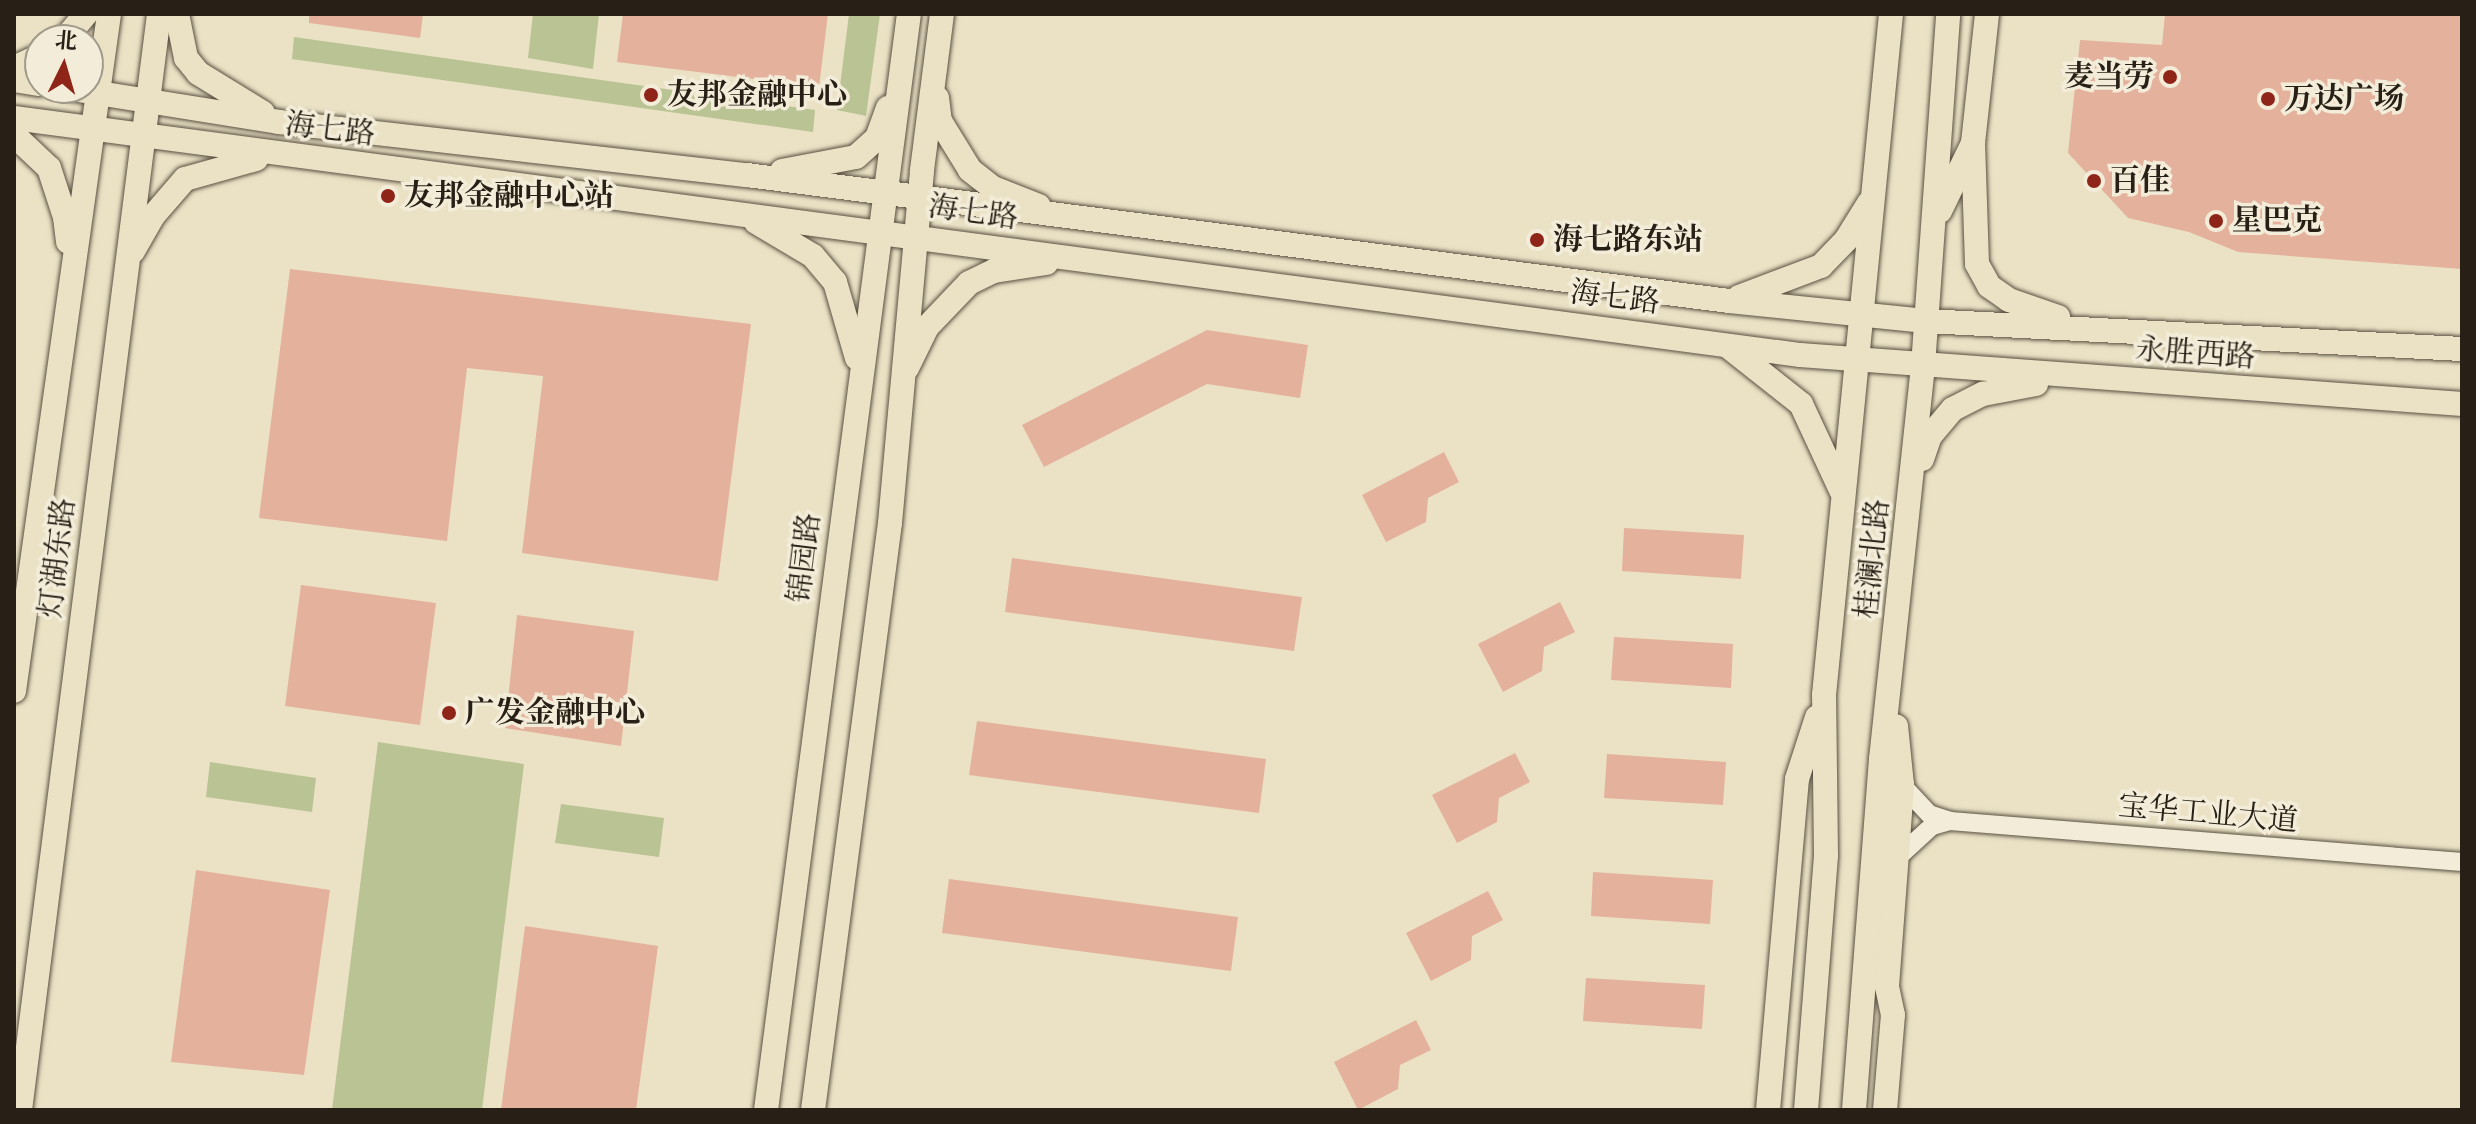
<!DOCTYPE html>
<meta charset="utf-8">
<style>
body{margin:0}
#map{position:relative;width:2476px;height:1124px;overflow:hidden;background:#ebe2c5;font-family:"Libre Bodoni","Noto Serif SC",serif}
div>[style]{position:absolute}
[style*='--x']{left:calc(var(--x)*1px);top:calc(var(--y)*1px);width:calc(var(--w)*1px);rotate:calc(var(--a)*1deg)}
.green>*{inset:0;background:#bac393}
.building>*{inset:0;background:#e4b29c}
.roads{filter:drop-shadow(0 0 2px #595042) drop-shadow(0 0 2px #595042)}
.minor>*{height:18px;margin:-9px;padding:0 9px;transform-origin:9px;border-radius:9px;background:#f2ecd9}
.major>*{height:24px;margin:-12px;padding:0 12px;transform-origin:12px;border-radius:12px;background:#ebe2c5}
.dots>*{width:22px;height:22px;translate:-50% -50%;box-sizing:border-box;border:4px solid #f2ecd9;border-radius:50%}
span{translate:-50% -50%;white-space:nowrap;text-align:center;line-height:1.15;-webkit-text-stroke:7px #f2ecd9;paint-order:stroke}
.poi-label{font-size:30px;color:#282016;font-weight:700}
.right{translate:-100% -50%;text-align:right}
.left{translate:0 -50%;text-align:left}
.street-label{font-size:30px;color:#282016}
.frame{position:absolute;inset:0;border:16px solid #282016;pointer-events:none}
.north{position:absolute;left:24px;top:24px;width:80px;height:80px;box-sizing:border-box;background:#f2ecd9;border:2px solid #a19a8b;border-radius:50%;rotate:5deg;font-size:22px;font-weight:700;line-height:32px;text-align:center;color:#282016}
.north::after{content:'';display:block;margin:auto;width:28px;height:36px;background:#8f2418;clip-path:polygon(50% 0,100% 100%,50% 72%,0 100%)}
</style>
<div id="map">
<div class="green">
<div style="clip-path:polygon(533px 14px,599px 14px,593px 69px,528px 58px)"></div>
<div style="clip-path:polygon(849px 14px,880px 14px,866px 116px,837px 110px)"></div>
<div style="clip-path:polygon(294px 37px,815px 110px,813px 132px,292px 59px)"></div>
<div style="clip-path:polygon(378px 742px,524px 764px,482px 1110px,332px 1110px)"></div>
<div style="clip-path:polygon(210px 762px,316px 778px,312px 812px,206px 797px)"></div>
<div style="clip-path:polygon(561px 804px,664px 818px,659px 857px,555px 843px)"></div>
</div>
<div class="building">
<div style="clip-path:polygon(309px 14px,423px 14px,420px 38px,309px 23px)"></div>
<div style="clip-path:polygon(623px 14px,828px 14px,819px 87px,617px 62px)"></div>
<div style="clip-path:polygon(2165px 14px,2462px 14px,2462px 269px,2238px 252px,2189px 232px,2128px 218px,2068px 153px,2080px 40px,2162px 45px)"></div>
<div style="clip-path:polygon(290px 269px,751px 324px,718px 581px,522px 553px,543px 376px,467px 368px,447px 541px,259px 518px)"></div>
<div style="clip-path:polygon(1207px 330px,1308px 345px,1300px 398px,1207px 384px,1044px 467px,1022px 425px)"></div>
<div style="clip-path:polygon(1444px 452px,1459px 482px,1428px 498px,1426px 522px,1386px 542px,1362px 495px)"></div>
<div style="clip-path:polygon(1624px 528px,1744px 535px,1741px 579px,1622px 571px)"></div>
<div style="clip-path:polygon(1012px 558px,1302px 597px,1294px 651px,1005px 612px)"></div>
<div style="clip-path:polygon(301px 585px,436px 603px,420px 725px,285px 706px)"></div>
<div style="clip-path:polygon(1560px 602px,1575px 632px,1544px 647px,1542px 671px,1503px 692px,1478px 644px)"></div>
<div style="clip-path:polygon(517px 615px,634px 631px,621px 746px,505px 728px)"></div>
<div style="clip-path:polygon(1614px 637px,1733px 644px,1731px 688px,1611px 680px)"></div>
<div style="clip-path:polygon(977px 721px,1266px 759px,1259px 813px,969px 775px)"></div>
<div style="clip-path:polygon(1515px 753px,1530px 782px,1499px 798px,1497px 822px,1457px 843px,1432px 795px)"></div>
<div style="clip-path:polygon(1607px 754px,1726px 762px,1723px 805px,1604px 798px)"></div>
<div style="clip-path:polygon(196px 870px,330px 890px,304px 1075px,171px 1062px)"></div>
<div style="clip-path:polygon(1593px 872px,1713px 880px,1710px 924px,1591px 916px)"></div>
<div style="clip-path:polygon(949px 879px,1238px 917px,1231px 971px,942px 933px)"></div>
<div style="clip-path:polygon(1488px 891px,1503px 920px,1472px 936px,1471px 960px,1431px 981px,1406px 933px)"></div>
<div style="clip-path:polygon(525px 926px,658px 946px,636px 1110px,501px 1110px)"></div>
<div style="clip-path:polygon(1586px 978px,1705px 985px,1702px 1029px,1583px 1021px)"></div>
<div style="clip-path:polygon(1416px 1020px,1431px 1050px,1400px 1065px,1398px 1089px,1358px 1110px,1334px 1062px)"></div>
</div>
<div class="roads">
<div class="minor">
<div style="--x:1902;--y:785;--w:40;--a:47"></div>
<div style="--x:1929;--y:814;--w:22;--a:18"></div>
<div style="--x:1950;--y:821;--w:514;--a:4.58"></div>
<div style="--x:1896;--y:859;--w:49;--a:-42.5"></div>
<div style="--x:1932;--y:826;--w:19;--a:-16"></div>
</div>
<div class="major">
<div style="--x:177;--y:14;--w:45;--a:78.4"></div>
<div style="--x:186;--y:58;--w:19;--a:51"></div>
<div style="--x:198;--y:73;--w:76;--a:31.6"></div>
<div style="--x:64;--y:40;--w:34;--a:-50"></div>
<div style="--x:14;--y:68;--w:29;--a:-25"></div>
<div style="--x:14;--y:80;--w:26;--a:9"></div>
<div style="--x:67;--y:88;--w:215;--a:9.1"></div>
<div style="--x:279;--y:122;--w:471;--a:6.5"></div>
<div style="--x:747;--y:175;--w:990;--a:7.31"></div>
<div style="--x:1729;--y:301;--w:198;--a:5.8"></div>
<div style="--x:1926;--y:321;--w:537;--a:2.99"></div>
<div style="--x:937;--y:98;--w:23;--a:83"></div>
<div style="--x:940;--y:121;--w:57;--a:58.5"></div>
<div style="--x:970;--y:170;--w:29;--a:38"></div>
<div style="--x:993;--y:188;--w:49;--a:21.4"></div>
<div style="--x:14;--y:118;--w:1802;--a:7.56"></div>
<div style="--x:1800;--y:355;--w:664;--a:4.23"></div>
<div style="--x:14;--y:135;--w:48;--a:43.3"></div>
<div style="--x:49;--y:168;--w:52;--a:71.9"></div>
<div style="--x:65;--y:217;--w:25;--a:83"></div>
<div style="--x:1973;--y:143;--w:121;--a:88.1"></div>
<div style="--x:1977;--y:264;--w:25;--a:61"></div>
<div style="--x:1989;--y:286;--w:24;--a:35"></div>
<div style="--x:2009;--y:300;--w:52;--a:19.1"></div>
<div style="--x:782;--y:171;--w:75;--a:-10.7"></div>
<div style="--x:856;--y:157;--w:28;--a:-42"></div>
<div style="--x:877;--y:138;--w:32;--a:-70"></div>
<div style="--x:1940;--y:211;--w:76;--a:-64.1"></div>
<div style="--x:1973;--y:143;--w:130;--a:-83.8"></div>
<div style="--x:756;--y:222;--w:66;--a:30.8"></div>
<div style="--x:813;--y:256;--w:34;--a:50"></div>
<div style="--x:835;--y:282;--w:79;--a:73.9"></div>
<div style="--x:133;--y:251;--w:40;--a:-60.3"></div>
<div style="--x:153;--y:216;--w:49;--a:-49.1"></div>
<div style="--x:185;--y:179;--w:74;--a:-15.7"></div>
<div style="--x:1739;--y:297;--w:88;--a:-20.7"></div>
<div style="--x:1821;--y:266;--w:36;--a:-46"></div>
<div style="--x:1846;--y:240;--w:44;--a:-58.1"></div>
<div style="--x:1729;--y:347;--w:92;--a:38.4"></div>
<div style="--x:1801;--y:404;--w:95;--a:65.1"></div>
<div style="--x:907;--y:368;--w:46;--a:-64"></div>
<div style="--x:927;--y:327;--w:61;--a:-46.3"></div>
<div style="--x:969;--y:283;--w:28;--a:-26"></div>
<div style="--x:994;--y:271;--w:53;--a:-8.7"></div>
<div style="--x:1922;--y:459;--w:24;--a:-71"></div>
<div style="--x:1930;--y:436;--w:35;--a:-50"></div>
<div style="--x:1953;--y:409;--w:34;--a:-27"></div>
<div style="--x:1983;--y:394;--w:54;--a:-10.7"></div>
<div style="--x:14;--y:691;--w:684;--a:-82.01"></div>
<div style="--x:20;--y:1110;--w:1105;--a:-82.77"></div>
<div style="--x:766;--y:1110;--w:1105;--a:-82.57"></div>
<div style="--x:813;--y:1110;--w:592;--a:-82.53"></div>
<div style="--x:890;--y:523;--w:354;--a:-84.8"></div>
<div style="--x:922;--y:170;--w:157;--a:-82.7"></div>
<div style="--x:1768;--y:1110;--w:332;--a:-85"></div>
<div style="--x:1797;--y:779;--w:65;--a:-72.1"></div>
<div style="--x:1806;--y:1110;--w:256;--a:-85.5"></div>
<div style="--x:1826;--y:855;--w:160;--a:-90.7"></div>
<div style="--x:1824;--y:695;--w:684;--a:-84.38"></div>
<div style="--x:1854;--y:1110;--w:352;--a:-85.6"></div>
<div style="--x:1881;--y:759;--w:395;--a:-83.9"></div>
<div style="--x:1923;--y:366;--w:353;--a:-85.9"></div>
<div style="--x:1885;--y:1110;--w:95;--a:-85.2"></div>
<div style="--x:1893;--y:1015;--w:30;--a:-102"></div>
<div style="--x:1887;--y:986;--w:202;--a:-85.7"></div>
<div style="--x:1902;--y:785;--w:59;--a:-95.8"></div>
</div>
</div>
<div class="dots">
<div style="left:2170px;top:77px;background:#8f2418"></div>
<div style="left:651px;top:95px;background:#8f2418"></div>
<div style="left:2268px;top:99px;background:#8f2418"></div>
<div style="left:2094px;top:181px;background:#8f2418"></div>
<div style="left:388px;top:196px;background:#8f2418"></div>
<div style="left:2216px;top:221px;background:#8f2418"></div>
<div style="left:1537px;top:240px;background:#8f2418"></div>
<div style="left:449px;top:713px;background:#8f2418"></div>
</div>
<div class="poi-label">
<span class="right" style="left:2154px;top:77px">麦当劳</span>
<span class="left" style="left:667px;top:95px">友邦金融中心</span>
<span class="left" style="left:2284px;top:99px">万达广场</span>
<span class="left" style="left:2110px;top:181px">百佳</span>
<span class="left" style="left:404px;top:196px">友邦金融中心站</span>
<span class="left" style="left:2232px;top:221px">星巴克</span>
<span class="left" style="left:1553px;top:240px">海七路东站</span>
<span class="left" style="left:465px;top:713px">广发金融中心</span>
</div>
<div class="street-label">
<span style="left:330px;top:130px;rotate:7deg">海七路</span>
<span style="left:973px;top:213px;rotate:8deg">海七路</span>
<span style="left:1615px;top:298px;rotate:7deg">海七路</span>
<span style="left:2195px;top:354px;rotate:4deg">永胜西路</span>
<span style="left:58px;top:558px;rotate:-83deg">灯湖东路</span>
<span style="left:805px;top:558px;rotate:-83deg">锦园路</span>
<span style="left:1873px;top:559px;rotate:-84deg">桂澜北路</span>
<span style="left:2208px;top:814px;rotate:5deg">宝华工业大道</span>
</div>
<div class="frame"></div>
<div class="north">北</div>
</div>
